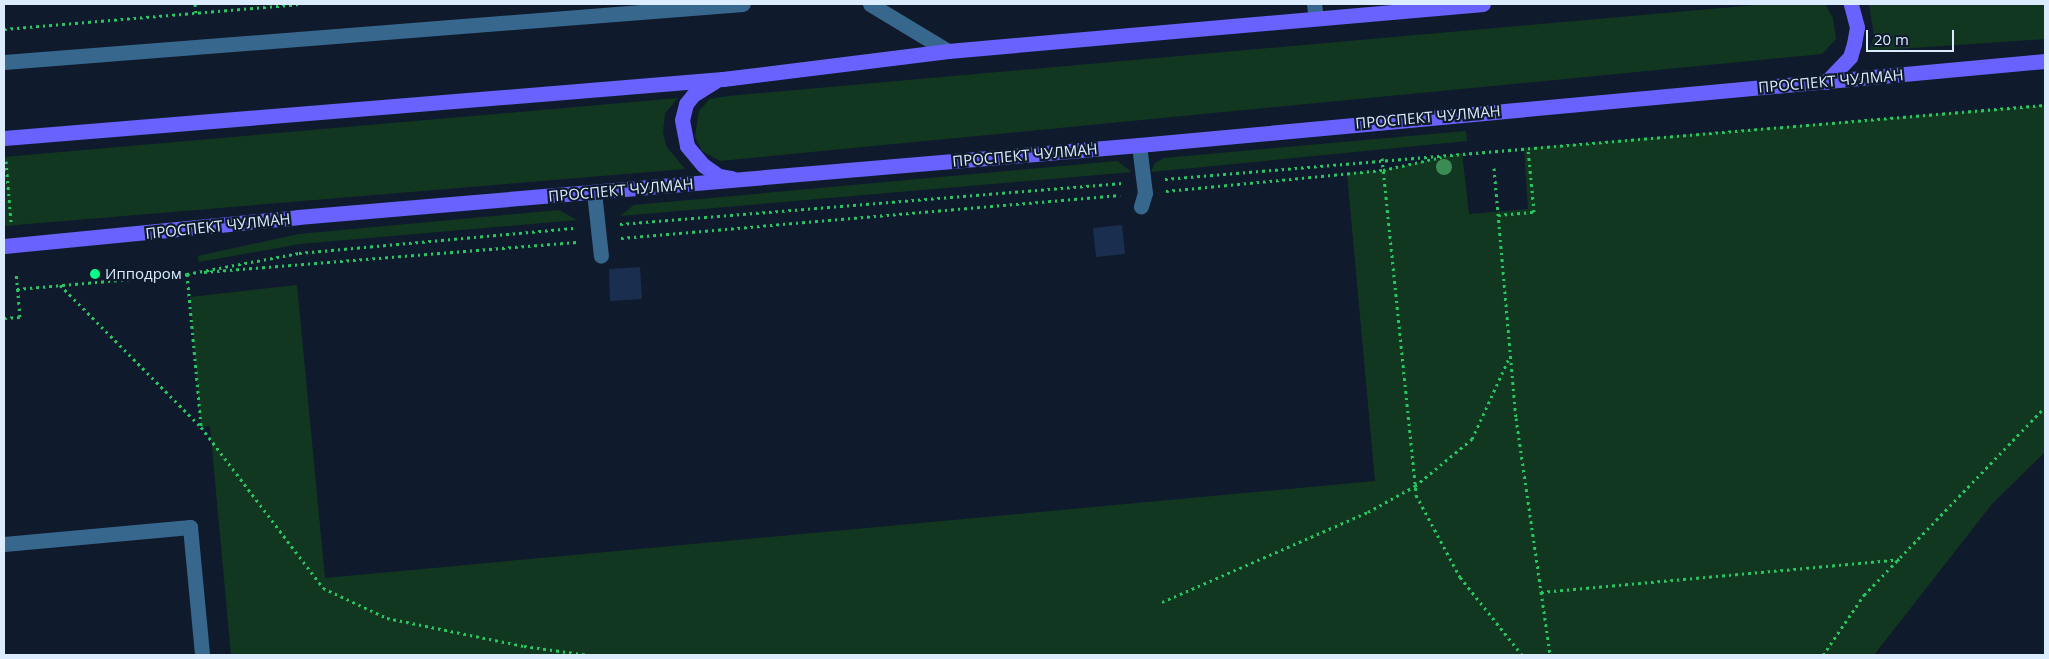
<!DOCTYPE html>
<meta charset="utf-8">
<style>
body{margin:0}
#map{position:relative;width:2049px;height:659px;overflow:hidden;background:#0f1b2c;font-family:"Open Sans",sans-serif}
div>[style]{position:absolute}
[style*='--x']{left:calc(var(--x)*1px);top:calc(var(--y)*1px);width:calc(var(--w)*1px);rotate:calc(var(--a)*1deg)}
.green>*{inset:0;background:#123720}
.building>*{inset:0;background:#1a2e4f}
.path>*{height:3px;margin-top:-1.5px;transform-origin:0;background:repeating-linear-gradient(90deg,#28c661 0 2.5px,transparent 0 6.5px)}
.minor>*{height:15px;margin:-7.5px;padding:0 7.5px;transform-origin:7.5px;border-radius:7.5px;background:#38678e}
.major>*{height:15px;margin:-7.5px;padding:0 7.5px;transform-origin:7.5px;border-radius:7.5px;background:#6962ff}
.trees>*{width:16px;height:16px;margin:-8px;border-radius:50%;background:#3a8c54}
.dots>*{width:14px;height:14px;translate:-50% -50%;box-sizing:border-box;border:2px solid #0f1b2c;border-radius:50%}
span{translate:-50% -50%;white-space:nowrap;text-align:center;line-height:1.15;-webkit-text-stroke:4.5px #0f1b2c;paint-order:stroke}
.street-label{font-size:15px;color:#dbecff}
.poi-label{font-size:15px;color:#dbecff}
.left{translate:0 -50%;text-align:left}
.frame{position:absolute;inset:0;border:5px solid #dbecff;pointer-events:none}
.scale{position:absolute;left:1866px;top:30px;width:88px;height:22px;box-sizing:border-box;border:2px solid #dbecff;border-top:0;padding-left:6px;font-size:15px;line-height:18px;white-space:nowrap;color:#dbecff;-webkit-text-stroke:4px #0f1b2c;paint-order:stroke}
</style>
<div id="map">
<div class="green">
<div style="clip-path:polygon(1767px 4px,1825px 4px,1833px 18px,1836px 39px,1822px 54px,740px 159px,720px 161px,702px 151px,695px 136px,699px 111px,710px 99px,728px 96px)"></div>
<div style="clip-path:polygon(1869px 4px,2045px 4px,2045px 39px,1869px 51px,1874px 36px)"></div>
<div style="clip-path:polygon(678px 98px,665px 113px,663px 132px,666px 146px,685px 169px,4px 226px,4px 157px)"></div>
<div style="clip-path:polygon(2045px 105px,2045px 452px,1992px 504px,1874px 655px,231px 655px,210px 426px,201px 427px,190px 297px,297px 285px,325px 578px,1375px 481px,1347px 173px,1383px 170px,1462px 153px,1469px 214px,1528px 209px,1524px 148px)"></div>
<div style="clip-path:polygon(1466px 131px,1467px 141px,1151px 172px,1155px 163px,1164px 158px)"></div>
<div style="clip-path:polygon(1117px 161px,1132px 172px,620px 216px,634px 205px)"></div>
<div style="clip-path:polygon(559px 210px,577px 220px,300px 244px,199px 262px,198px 256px,299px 234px)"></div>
</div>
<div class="building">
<div style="clip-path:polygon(1122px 225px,1125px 254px,1096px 257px,1093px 228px)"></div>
<div style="clip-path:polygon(640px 267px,642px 299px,610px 301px,609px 269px)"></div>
</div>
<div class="path">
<div style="--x:195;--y:4;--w:10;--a:84"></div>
<div style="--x:4;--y:29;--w:298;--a:-4.8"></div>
<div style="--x:1382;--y:158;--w:339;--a:84.2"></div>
<div style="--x:1416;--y:495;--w:93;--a:61.8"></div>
<div style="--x:1460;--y:577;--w:100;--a:51.5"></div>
<div style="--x:6;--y:161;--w:61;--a:85.3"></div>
<div style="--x:1494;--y:168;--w:251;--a:85"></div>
<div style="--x:1516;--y:418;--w:239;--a:81.8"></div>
<div style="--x:1165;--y:179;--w:883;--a:-4.81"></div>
<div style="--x:1166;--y:191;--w:218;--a:-5.5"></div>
<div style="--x:1383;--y:170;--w:60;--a:-12.4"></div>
<div style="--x:1498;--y:215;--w:36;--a:-5"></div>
<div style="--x:1534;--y:212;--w:64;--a:-95.4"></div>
<div style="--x:620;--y:224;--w:504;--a:-4.67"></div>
<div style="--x:621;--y:238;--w:501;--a:-4.93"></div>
<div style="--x:204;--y:272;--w:374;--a:-4.6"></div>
<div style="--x:187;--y:274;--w:114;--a:-10.6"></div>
<div style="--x:299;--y:253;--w:278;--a:-5.2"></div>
<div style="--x:187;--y:274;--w:153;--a:84.7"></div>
<div style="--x:60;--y:285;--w:200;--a:45.2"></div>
<div style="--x:201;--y:427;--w:202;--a:52.8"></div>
<div style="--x:323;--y:588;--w:71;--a:25.1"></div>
<div style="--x:387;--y:618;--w:140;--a:11.6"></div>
<div style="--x:524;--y:646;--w:65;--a:8"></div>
<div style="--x:17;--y:289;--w:172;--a:-5"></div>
<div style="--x:4;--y:318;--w:16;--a:-4"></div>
<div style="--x:20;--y:317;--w:45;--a:-95.1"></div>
<div style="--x:1541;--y:592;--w:363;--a:-5.2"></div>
<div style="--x:1162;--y:602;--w:225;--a:-23.6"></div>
<div style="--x:1368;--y:512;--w:54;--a:-29"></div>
<div style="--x:1415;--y:486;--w:74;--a:-39.5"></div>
<div style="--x:1472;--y:439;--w:91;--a:-65.4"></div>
<div style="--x:1823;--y:655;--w:73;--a:-55.7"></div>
<div style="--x:1864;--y:595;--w:261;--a:-46.1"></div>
</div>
<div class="minor">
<div style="--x:870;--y:4;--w:91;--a:31.1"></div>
<div style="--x:1314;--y:4;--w:14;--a:82"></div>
<div style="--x:4;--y:62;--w:741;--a:-4.49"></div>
<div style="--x:1139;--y:145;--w:48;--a:82.9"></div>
<div style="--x:1145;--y:193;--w:14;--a:107"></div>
<div style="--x:594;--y:192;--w:64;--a:83.8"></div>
<div style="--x:4;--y:544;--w:187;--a:-5.2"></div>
<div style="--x:190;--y:527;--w:129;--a:84.6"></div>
</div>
<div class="major">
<div style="--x:714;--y:82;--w:25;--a:148"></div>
<div style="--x:693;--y:95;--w:11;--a:128"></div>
<div style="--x:686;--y:104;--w:16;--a:104"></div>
<div style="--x:682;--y:120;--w:26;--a:79"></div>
<div style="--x:687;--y:146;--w:25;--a:50"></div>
<div style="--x:703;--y:165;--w:19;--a:35"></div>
<div style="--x:719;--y:176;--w:13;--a:9"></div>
<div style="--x:1826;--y:82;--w:35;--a:-46"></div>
<div style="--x:1850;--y:57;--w:14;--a:-73"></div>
<div style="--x:1854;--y:44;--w:17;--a:-80"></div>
<div style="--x:1857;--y:27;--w:24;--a:-105"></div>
<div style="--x:4;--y:138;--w:721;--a:-4.69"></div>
<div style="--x:723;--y:79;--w:227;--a:-7.1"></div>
<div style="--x:948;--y:51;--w:537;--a:-5.02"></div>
<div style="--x:4;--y:246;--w:295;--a:-5.6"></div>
<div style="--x:298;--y:217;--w:844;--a:-4.89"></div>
<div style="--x:1139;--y:145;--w:910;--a:-5.3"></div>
</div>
<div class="trees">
<div style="left:1444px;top:167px"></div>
</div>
<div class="dots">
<div style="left:95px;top:274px;background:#07ff88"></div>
</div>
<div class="street-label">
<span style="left:1831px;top:81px;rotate:-5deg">ПРОСПЕКТ ЧУЛМАН</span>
<span style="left:1428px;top:117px;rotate:-5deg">ПРОСПЕКТ ЧУЛМАН</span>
<span style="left:1025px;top:155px;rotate:-5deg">ПРОСПЕКТ ЧУЛМАН</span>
<span style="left:621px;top:190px;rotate:-5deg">ПРОСПЕКТ ЧУЛМАН</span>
<span style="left:218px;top:226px;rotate:-6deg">ПРОСПЕКТ ЧУЛМАН</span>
</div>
<div class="poi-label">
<span class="left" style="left:105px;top:274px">Ипподром</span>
</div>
<div class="frame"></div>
<div class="scale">20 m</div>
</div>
